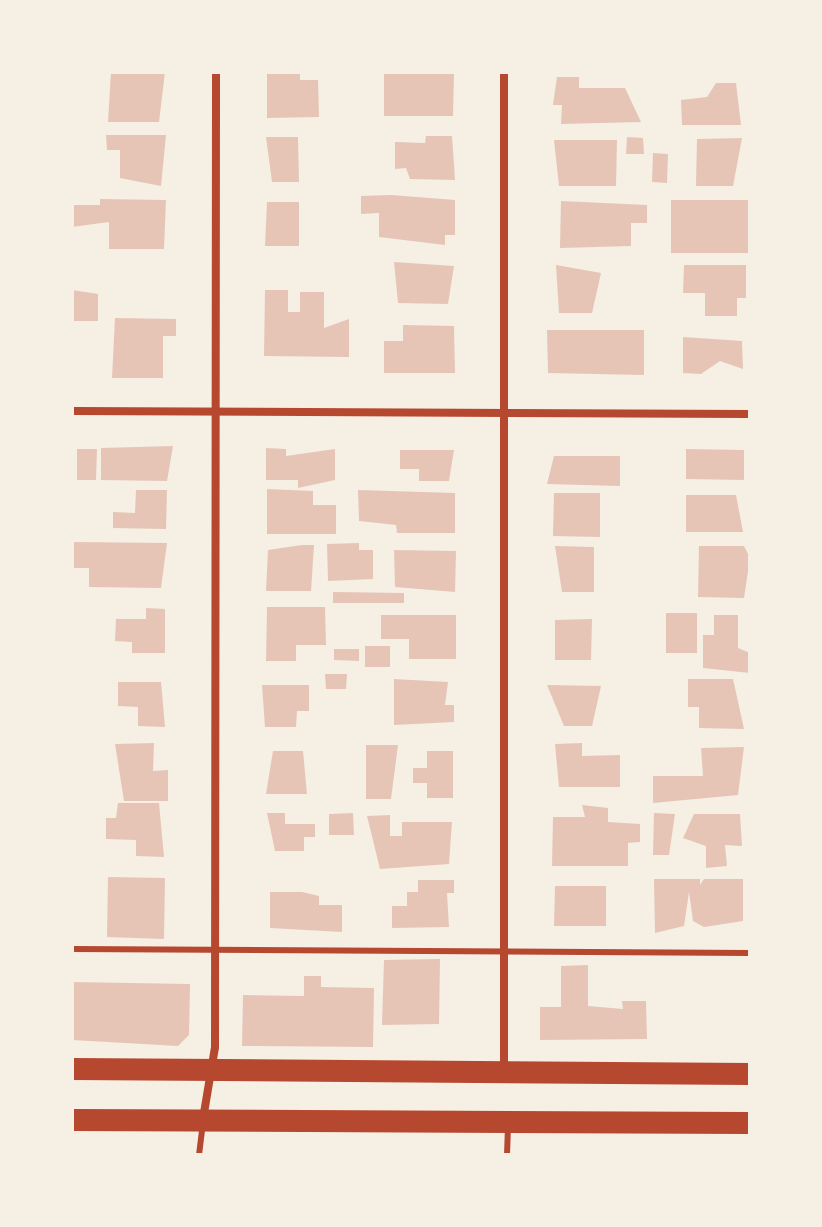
<!DOCTYPE html>
<style>
body{margin:0}
#map{position:relative;width:822px;height:1227px;overflow:hidden;background:#f6efe4;font-family:"Sofia Sans Condensed",sans-serif}
div>[style]{position:absolute}
[style*='--x']{left:calc(var(--x)*1px);top:calc(var(--y)*1px);width:calc(var(--w)*1px);rotate:calc(var(--a)*1deg)}
.building>*{inset:0;background:#e6c5b7}
.service>*{height:6px;margin:-3px;padding:0 3px;transform-origin:3px;border-radius:3px;background:#b5482f}
.minor>*{height:8px;margin:-4px;padding:0 4px;transform-origin:4px;border-radius:4px;background:#b5482f}
.trunk>*{height:22px;margin:-11px;padding:0 11px;transform-origin:11px;border-radius:11px;background:#b5482f}
span{translate:-50% -50%;white-space:nowrap;text-align:center;line-height:1.15;-webkit-text-stroke:7px #f6efe4;paint-order:stroke}
.frame{position:absolute;inset:0;border:74px solid #f6efe4;pointer-events:none}
</style>
<div id="map">
<div class="building">
<div style="clip-path:polygon(111px 72px,165px 72px,159px 122px,108px 122px)"></div>
<div style="clip-path:polygon(384px 72px,454px 72px,453px 116px,384px 116px)"></div>
<div style="clip-path:polygon(300px 73px,300px 80px,318px 80px,319px 117px,267px 118px,267px 74px)"></div>
<div style="clip-path:polygon(557px 77px,579px 77px,579px 88px,625px 88px,641px 122px,561px 124px,562px 105px,553px 105px)"></div>
<div style="clip-path:polygon(716px 83px,736px 83px,741px 125px,682px 125px,681px 100px,707px 97px)"></div>
<div style="clip-path:polygon(106px 135px,166px 135px,161px 186px,120px 178px,120px 150px,107px 150px)"></div>
<div style="clip-path:polygon(426px 136px,452px 136px,455px 180px,410px 179px,406px 168px,395px 169px,395px 142px,425px 143px)"></div>
<div style="clip-path:polygon(266px 137px,298px 137px,299px 182px,272px 182px)"></div>
<div style="clip-path:polygon(627px 137px,643px 138px,644px 154px,626px 154px)"></div>
<div style="clip-path:polygon(742px 138px,733px 186px,696px 186px,697px 139px)"></div>
<div style="clip-path:polygon(554px 140px,617px 140px,616px 186px,559px 186px)"></div>
<div style="clip-path:polygon(653px 153px,668px 154px,667px 183px,652px 182px)"></div>
<div style="clip-path:polygon(391px 195px,455px 200px,455px 235px,445px 235px,445px 245px,379px 237px,379px 213px,361px 214px,361px 196px)"></div>
<div style="clip-path:polygon(100px 199px,166px 200px,164px 249px,109px 249px,109px 222px,72px 227px,72px 205px,100px 205px)"></div>
<div style="clip-path:polygon(671px 200px,750px 200px,750px 253px,671px 253px)"></div>
<div style="clip-path:polygon(561px 201px,647px 205px,647px 223px,631px 223px,631px 246px,560px 248px)"></div>
<div style="clip-path:polygon(267px 202px,299px 202px,299px 246px,265px 246px)"></div>
<div style="clip-path:polygon(394px 262px,454px 266px,448px 304px,398px 303px)"></div>
<div style="clip-path:polygon(556px 265px,601px 273px,592px 313px,559px 313px)"></div>
<div style="clip-path:polygon(684px 265px,746px 265px,746px 298px,737px 298px,737px 316px,705px 316px,705px 293px,683px 293px)"></div>
<div style="clip-path:polygon(72px 290px,98px 294px,98px 321px,72px 321px)"></div>
<div style="clip-path:polygon(265px 290px,288px 290px,288px 312px,300px 312px,300px 292px,324px 292px,324px 328px,349px 319px,349px 357px,264px 356px)"></div>
<div style="clip-path:polygon(115px 318px,176px 319px,176px 336px,163px 336px,163px 378px,112px 378px)"></div>
<div style="clip-path:polygon(403px 325px,454px 326px,455px 373px,384px 373px,384px 341px,403px 341px)"></div>
<div style="clip-path:polygon(547px 330px,644px 330px,644px 375px,548px 373px)"></div>
<div style="clip-path:polygon(683px 337px,742px 341px,743px 369px,720px 361px,701px 374px,683px 373px)"></div>
<div style="clip-path:polygon(173px 446px,167px 481px,101px 480px,101px 448px)"></div>
<div style="clip-path:polygon(266px 448px,286px 449px,286px 456px,335px 449px,335px 480px,298px 488px,298px 480px,266px 480px)"></div>
<div style="clip-path:polygon(77px 449px,97px 449px,96px 480px,77px 480px)"></div>
<div style="clip-path:polygon(686px 449px,744px 450px,744px 480px,686px 479px)"></div>
<div style="clip-path:polygon(400px 450px,454px 450px,449px 481px,419px 481px,419px 469px,400px 469px)"></div>
<div style="clip-path:polygon(554px 456px,620px 456px,620px 486px,547px 484px)"></div>
<div style="clip-path:polygon(267px 489px,313px 491px,313px 505px,336px 505px,336px 534px,267px 534px)"></div>
<div style="clip-path:polygon(136px 490px,167px 490px,166px 529px,113px 528px,113px 512px,135px 513px)"></div>
<div style="clip-path:polygon(358px 490px,455px 493px,455px 533px,397px 533px,396px 525px,359px 521px)"></div>
<div style="clip-path:polygon(554px 493px,600px 493px,600px 537px,553px 536px)"></div>
<div style="clip-path:polygon(686px 495px,736px 495px,743px 532px,686px 532px)"></div>
<div style="clip-path:polygon(74px 542px,167px 543px,161px 588px,89px 587px,89px 568px,73px 568px)"></div>
<div style="clip-path:polygon(359px 543px,359px 550px,373px 550px,373px 579px,328px 581px,327px 544px)"></div>
<div style="clip-path:polygon(302px 545px,314px 545px,311px 591px,266px 591px,268px 550px)"></div>
<div style="clip-path:polygon(555px 546px,594px 547px,594px 592px,562px 592px)"></div>
<div style="clip-path:polygon(699px 546px,744px 546px,750px 558px,744px 598px,698px 597px)"></div>
<div style="clip-path:polygon(394px 550px,456px 551px,455px 592px,395px 587px)"></div>
<div style="clip-path:polygon(333px 592px,404px 593px,404px 603px,333px 603px)"></div>
<div style="clip-path:polygon(267px 607px,325px 607px,326px 645px,296px 645px,296px 661px,266px 661px)"></div>
<div style="clip-path:polygon(146px 608px,165px 609px,165px 653px,132px 653px,132px 642px,115px 641px,116px 619px,146px 619px)"></div>
<div style="clip-path:polygon(666px 613px,697px 613px,697px 653px,666px 653px)"></div>
<div style="clip-path:polygon(381px 615px,456px 615px,456px 659px,409px 659px,409px 639px,381px 639px)"></div>
<div style="clip-path:polygon(714px 615px,738px 615px,738px 648px,750px 653px,750px 673px,703px 668px,703px 635px,714px 635px)"></div>
<div style="clip-path:polygon(592px 619px,591px 660px,555px 660px,555px 620px)"></div>
<div style="clip-path:polygon(365px 646px,390px 646px,390px 667px,365px 667px)"></div>
<div style="clip-path:polygon(334px 649px,359px 649px,359px 661px,334px 660px)"></div>
<div style="clip-path:polygon(325px 674px,347px 674px,346px 689px,326px 689px)"></div>
<div style="clip-path:polygon(394px 679px,448px 682px,445px 705px,454px 705px,454px 722px,394px 725px)"></div>
<div style="clip-path:polygon(688px 679px,733px 679px,744px 729px,699px 728px,699px 707px,688px 707px)"></div>
<div style="clip-path:polygon(118px 682px,161px 682px,165px 727px,138px 726px,138px 707px,118px 706px)"></div>
<div style="clip-path:polygon(262px 685px,309px 685px,309px 711px,297px 711px,296px 727px,265px 727px)"></div>
<div style="clip-path:polygon(547px 685px,601px 686px,592px 726px,564px 726px)"></div>
<div style="clip-path:polygon(154px 743px,153px 771px,168px 770px,168px 801px,124px 801px,115px 744px)"></div>
<div style="clip-path:polygon(582px 743px,582px 756px,620px 755px,620px 787px,559px 787px,555px 744px)"></div>
<div style="clip-path:polygon(366px 745px,398px 745px,391px 799px,366px 799px)"></div>
<div style="clip-path:polygon(744px 747px,738px 795px,653px 803px,653px 776px,703px 776px,701px 748px)"></div>
<div style="clip-path:polygon(273px 751px,303px 751px,307px 794px,266px 794px)"></div>
<div style="clip-path:polygon(427px 751px,453px 751px,453px 798px,427px 798px,427px 783px,413px 783px,413px 768px,427px 768px)"></div>
<div style="clip-path:polygon(118px 803px,159px 803px,164px 857px,136px 856px,136px 840px,106px 839px,106px 818px,116px 818px)"></div>
<div style="clip-path:polygon(582px 805px,608px 808px,608px 822px,640px 824px,640px 842px,628px 843px,628px 866px,552px 866px,553px 817px,585px 817px)"></div>
<div style="clip-path:polygon(267px 813px,285px 813px,285px 824px,315px 824px,315px 837px,304px 837px,304px 851px,275px 851px)"></div>
<div style="clip-path:polygon(353px 813px,354px 835px,329px 835px,329px 814px)"></div>
<div style="clip-path:polygon(654px 813px,675px 814px,669px 855px,653px 855px)"></div>
<div style="clip-path:polygon(694px 814px,740px 814px,742px 846px,725px 845px,727px 866px,706px 868px,706px 846px,683px 838px)"></div>
<div style="clip-path:polygon(390px 815px,390px 836px,402px 836px,402px 822px,452px 822px,449px 864px,380px 869px,367px 816px)"></div>
<div style="clip-path:polygon(108px 877px,165px 878px,164px 939px,107px 937px)"></div>
<div style="clip-path:polygon(654px 879px,700px 879px,700px 885px,704px 879px,743px 879px,743px 921px,704px 927px,693px 921px,689px 892px,684px 926px,655px 933px)"></div>
<div style="clip-path:polygon(418px 880px,454px 880px,454px 893px,447px 893px,449px 927px,392px 928px,392px 906px,407px 906px,407px 892px,418px 892px)"></div>
<div style="clip-path:polygon(555px 886px,606px 886px,606px 926px,554px 926px)"></div>
<div style="clip-path:polygon(270px 892px,302px 892px,319px 896px,319px 905px,342px 905px,342px 932px,270px 928px)"></div>
<div style="clip-path:polygon(440px 959px,439px 1024px,382px 1025px,384px 960px)"></div>
<div style="clip-path:polygon(588px 965px,588px 1006px,623px 1009px,622px 1001px,646px 1001px,647px 1039px,540px 1040px,540px 1007px,561px 1007px,561px 966px)"></div>
<div style="clip-path:polygon(304px 976px,321px 976px,321px 987px,374px 988px,373px 1047px,242px 1046px,243px 995px,304px 996px)"></div>
<div style="clip-path:polygon(72px 982px,190px 984px,189px 1035px,178px 1046px,72px 1040px)"></div>
</div>
<div class="service">
<div style="--x:72;--y:949;--w:678;--a:0.34"></div>
<div style="--x:199;--y:1155;--w:31;--a:-83"></div>
<div style="--x:507;--y:1155;--w:29;--a:-88"></div>
</div>
<div class="minor">
<div style="--x:72;--y:411;--w:678;--a:0.25"></div>
<div style="--x:504;--y:1072;--w:1000;--a:-90"></div>
<div style="--x:203;--y:1119;--w:73;--a:-80.5"></div>
<div style="--x:215;--y:1047;--w:975;--a:-89.94"></div>
</div>
<div class="trunk">
<div style="--x:72;--y:1069;--w:678;--a:0.42"></div>
<div style="--x:72;--y:1120;--w:678;--a:0.25"></div>
</div>
<div class="frame"></div>
</div>
